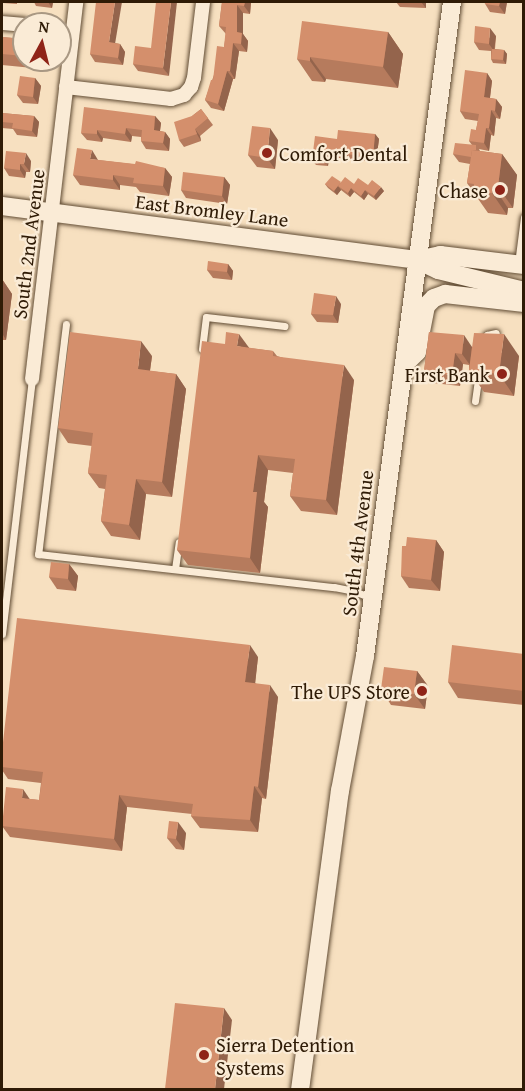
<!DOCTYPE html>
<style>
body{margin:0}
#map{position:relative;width:525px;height:1091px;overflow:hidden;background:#f7e0c0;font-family:"Gentium Book Plus",serif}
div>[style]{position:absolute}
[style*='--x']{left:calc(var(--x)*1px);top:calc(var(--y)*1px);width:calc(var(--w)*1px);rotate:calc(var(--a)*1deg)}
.roads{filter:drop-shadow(0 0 2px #614c34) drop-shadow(0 0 2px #614c34)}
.service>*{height:7px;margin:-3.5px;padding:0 3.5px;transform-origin:3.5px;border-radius:3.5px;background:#faebd6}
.minor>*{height:14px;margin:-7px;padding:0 7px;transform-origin:7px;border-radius:7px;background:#faebd6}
.secondary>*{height:18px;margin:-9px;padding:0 9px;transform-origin:9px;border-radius:9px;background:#faebd6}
.wall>*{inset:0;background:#b67b5d}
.shaded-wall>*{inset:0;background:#94644c}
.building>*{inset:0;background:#d48f6c}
.dots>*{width:16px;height:16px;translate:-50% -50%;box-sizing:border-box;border:3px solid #faebd6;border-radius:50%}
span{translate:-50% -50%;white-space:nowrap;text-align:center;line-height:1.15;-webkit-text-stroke:4.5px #faebd6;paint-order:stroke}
.poi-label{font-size:20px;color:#2f1b06}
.left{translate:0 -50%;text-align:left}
.right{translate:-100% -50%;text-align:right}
.street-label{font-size:20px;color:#2f1b06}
.frame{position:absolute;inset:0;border:3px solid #2f1b06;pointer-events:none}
.north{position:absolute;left:12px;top:12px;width:60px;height:60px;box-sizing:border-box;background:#faebd6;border:2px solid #a99883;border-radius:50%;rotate:7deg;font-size:16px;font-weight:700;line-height:24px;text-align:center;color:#2f1b06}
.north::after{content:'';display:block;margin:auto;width:21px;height:27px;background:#8f2418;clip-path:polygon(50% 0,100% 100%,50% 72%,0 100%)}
</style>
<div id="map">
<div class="roads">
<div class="service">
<div style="--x:518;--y:264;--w:47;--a:-82.7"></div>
<div style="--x:66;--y:324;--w:232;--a:96.9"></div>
<div style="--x:38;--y:554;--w:298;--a:6.4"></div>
<div style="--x:334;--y:587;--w:20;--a:11"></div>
<div style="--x:354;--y:591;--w:18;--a:22"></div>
<div style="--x:484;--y:339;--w:5;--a:-53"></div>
<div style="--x:487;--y:335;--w:9;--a:-13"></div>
<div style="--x:202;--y:349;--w:32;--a:-83"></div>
<div style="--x:206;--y:317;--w:79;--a:6.6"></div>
<div style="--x:475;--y:401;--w:27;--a:-82"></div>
<div style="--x:175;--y:569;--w:27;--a:-82"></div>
<div style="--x:2;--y:634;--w:257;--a:-83.3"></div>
</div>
<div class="minor">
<div style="--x:2;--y:23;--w:22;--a:5"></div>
<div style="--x:66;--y:87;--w:106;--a:6.5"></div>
<div style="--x:171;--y:99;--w:14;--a:-17"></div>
<div style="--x:184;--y:95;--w:11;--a:-49"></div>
<div style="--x:191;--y:87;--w:9;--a:-72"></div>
<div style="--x:194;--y:78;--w:77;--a:-83.2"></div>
<div style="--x:32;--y:379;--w:380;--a:-83.3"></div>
</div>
<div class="secondary">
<div style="--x:2;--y:206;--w:418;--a:7.4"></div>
<div style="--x:417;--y:260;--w:23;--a:25"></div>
<div style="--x:438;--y:270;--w:89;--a:13.7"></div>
<div style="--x:417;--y:260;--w:24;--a:-12"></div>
<div style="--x:440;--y:255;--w:85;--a:6.8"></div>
<div style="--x:409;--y:360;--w:11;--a:-45"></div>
<div style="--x:417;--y:352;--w:47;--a:-78.9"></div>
<div style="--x:426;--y:306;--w:11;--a:-45"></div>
<div style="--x:434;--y:298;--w:12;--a:-20"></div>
<div style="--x:445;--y:294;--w:80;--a:6.5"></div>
<div style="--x:300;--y:1090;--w:302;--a:-82.4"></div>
<div style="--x:340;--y:791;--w:137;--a:-79.5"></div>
<div style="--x:365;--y:656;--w:660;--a:-82.42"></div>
</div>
</div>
<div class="wall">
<div style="clip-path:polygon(34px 2px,53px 2px,52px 8px,36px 6px)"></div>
<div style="clip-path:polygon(222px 2px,251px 2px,250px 14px,243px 13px,243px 34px,248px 41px,247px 52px,239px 51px,235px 79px,233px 79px,224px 111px,211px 108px,205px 100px,224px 47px,226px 34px,219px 26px)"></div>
<div style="clip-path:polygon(396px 2px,426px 2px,426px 8px,400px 7px)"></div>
<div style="clip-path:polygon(484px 2px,507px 2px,505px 14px,490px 12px)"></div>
<div style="clip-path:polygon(3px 3px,3px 2px,17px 2px,17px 4px)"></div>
<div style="clip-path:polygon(388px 32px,403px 54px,398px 88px,326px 79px,325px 82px,312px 81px,297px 59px)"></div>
<div style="clip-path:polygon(496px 36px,495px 49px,504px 50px,507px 54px,506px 64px,493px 63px,491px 59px,491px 51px,479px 50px,474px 42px)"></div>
<div style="clip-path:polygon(2px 37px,24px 39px,24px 60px,44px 60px,43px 69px,2px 65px)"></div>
<div style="clip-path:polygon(115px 43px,120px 44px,125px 52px,123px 65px,95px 62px,90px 54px)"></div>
<div style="clip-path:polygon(151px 48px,169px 76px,138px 71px,133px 64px)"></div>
<div style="clip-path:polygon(487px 73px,492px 81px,490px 98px,496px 99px,502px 107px,500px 119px,496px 118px,494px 136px,491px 135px,489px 151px,479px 149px,480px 151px,502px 154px,517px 175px,513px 208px,508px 208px,507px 215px,488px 213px,467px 183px,470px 164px,459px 162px,453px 154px,472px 145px,469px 141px,476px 130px,478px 121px,465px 119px,460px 111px)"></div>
<div style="clip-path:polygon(35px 78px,41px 86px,38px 104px,23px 103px,17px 95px)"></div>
<div style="clip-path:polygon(201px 109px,213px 125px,200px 136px,201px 141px,184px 147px,179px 140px,192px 116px)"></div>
<div style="clip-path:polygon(2px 113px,34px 116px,39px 122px,37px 137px,17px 135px,13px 129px,2px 128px)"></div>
<div style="clip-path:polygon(155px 116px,161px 123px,160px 131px,165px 132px,170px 139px,169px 151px,146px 149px,141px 141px,141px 137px,132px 136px,131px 142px,103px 138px,102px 142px,87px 140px,81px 133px)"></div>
<div style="clip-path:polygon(375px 134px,379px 139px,376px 162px,329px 157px,328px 166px,316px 165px,312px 160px,337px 139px)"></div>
<div style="clip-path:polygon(278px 140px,275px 169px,257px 167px,248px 155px)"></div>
<div style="clip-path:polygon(98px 160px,165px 168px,172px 177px,169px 196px,140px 192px,136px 187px,120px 185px,120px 190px,80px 185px,73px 175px)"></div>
<div style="clip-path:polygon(31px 161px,30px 172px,26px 172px,25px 178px,9px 176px,4px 168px)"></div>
<div style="clip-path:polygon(224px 177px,230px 185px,227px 204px,186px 198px,181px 190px)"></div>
<div style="clip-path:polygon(341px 183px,368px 185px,384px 191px,376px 200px,368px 194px,364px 200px,354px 192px,350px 197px,341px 190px,337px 195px,328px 188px,325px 184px)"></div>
<div style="clip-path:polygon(228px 264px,233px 271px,232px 280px,213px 278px,207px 270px)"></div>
<div style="clip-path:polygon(2px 279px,12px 294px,6px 340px,2px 340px)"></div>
<div style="clip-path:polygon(341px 304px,338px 323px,317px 322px,311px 314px)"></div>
<div style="clip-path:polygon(429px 332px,472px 347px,519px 356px,514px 396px,484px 392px,469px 370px,469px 365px,463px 364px,460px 386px,433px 383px,424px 371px)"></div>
<div style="clip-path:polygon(249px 348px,273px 351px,277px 356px,354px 380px,337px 515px,301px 511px,290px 496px,293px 473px,268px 470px,264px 502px,268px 507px,260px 573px,188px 565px,177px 550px)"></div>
<div style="clip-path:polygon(152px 356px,150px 371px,176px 374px,186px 389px,172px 497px,146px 494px,140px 540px,111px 536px,101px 521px,105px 489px,99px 488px,88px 473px,92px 446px,68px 443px,58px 428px)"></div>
<div style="clip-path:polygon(436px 540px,444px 552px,440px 591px,409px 588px,401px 576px,406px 546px)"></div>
<div style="clip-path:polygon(69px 564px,78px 576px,76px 591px,57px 589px,49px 577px)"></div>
<div style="clip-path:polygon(524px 654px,524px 705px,458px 698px,448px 682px)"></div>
<div style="clip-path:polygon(258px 657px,255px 683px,278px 697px,266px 799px,262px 798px,258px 832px,200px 828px,191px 816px,192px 814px,127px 807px,122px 851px,10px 837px,2px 826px,30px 799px,39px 800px,41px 783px,8px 779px,2px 770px,2px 751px)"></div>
<div style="clip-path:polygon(417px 671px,428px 686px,425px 709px,391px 705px,381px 689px)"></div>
<div style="clip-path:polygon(186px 833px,184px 850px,176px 849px,167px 838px)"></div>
</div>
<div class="shaded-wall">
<div style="clip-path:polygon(48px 2px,53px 2px,52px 8px)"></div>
<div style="clip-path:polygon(115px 2px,122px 2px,114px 50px,109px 42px)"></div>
<div style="clip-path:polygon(171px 2px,177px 2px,169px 76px,163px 68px)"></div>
<div style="clip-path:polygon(245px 2px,251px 2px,250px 14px,244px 6px)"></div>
<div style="clip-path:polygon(421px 2px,426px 2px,426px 8px)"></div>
<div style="clip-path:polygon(500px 2px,507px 2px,505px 14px,499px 6px)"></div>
<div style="clip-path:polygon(237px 5px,243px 13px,243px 34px,248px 41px,247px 52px,241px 44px,237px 32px)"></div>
<div style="clip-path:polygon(490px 28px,496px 36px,494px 51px,489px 44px)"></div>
<div style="clip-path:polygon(388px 32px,403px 54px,398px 88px,383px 67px)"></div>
<div style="clip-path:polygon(233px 43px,239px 51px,235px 79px,230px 71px)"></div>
<div style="clip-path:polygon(120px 44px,125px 52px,123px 65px,118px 58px)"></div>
<div style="clip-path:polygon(504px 50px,507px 54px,506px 64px,503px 60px)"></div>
<div style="clip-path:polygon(310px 57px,326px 79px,325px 82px,310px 61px)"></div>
<div style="clip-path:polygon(37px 60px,44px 60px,43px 69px)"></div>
<div style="clip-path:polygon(227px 71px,233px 79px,224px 111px,218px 104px)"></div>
<div style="clip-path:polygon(487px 73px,492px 81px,489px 105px,484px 97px)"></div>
<div style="clip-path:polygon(35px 78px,41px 86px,38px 104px,33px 97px)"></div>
<div style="clip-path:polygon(496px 99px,502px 107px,500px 119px,495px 111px)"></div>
<div style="clip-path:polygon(491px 110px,496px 118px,494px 136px,489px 128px)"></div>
<div style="clip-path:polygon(34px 116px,39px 122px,37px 137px,32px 131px)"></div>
<div style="clip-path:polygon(155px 116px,161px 123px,159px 138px,154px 130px)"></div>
<div style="clip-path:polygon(126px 128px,132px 136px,131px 142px,125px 134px)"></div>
<div style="clip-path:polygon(270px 128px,278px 140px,275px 169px,267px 158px)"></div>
<div style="clip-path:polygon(486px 128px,491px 135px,489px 151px,484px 143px)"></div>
<div style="clip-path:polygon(195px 129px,200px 136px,201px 141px,197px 134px)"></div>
<div style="clip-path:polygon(97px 130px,103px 138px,102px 142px,97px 134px)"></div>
<div style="clip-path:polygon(165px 132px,170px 139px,169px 151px,163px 143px)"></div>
<div style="clip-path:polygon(375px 134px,379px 139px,376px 162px,373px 157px)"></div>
<div style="clip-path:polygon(92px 150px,98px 160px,90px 159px)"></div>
<div style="clip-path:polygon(326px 152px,329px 157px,328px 166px,325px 161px)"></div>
<div style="clip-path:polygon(26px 153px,31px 161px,30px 172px,24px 164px)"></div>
<div style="clip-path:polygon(502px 154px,517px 175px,513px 208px,498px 187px)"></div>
<div style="clip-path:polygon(20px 164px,26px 172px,25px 178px,20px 170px)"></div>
<div style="clip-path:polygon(165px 168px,172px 177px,169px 196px,163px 186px)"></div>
<div style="clip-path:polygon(113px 175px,120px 185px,120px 190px,113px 180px)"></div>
<div style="clip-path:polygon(224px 177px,230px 185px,227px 204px,222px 196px)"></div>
<div style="clip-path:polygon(341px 182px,338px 186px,341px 190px,337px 195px,334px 191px)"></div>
<div style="clip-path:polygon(493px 186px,508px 208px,507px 215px,492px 193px)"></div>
<div style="clip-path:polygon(381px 187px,384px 191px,376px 200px,374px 196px)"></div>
<div style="clip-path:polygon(351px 188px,354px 192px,350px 197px,348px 193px)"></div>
<div style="clip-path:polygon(365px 190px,368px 194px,364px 200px,361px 196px)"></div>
<div style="clip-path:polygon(228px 264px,233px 271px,232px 280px,227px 272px)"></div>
<div style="clip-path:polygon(2px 279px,12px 294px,6px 340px,2px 333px)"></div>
<div style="clip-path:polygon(336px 296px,341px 304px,338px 323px,333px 315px)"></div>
<div style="clip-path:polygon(239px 334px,250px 349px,237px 346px)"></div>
<div style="clip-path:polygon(504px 334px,519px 356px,514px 396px,499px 374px)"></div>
<div style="clip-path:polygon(464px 335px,472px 347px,470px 365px,462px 354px)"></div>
<div style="clip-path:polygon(141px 341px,152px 356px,148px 384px,138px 369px)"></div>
<div style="clip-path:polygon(455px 353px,463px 364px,460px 386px,452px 375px)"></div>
<div style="clip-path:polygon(344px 365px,354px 380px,337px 515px,326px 500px)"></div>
<div style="clip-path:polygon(176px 374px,186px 389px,172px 497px,162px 482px)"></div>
<div style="clip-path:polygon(258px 455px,268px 470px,264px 502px,268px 507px,260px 573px,250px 558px,253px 492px)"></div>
<div style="clip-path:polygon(136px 479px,146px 494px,140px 540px,129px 525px)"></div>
<div style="clip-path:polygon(436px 540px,444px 552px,440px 591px,431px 580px)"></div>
<div style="clip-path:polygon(69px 564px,78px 576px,76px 591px,68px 579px)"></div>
<div style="clip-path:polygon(250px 645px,258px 657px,254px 694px,245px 682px)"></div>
<div style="clip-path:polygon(417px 671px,428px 686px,425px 709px,414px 694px)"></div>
<div style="clip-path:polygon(270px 685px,278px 697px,266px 799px,258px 787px)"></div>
<div style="clip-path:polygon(254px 786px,262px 798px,258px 832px,250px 820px)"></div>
<div style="clip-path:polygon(23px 789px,31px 801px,22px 798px)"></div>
<div style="clip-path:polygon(119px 795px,127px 807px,122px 851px,114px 839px)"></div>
<div style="clip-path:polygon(178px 822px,186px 833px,184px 850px,176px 839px)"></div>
<div style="clip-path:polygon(224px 1008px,232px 1020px,224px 1089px,215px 1089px)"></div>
</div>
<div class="building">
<div style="clip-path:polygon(96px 2px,115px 2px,109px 42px,120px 44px,118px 58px,90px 54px)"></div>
<div style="clip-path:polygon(156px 2px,171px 2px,163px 68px,133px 64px,135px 46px,151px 48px)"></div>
<div style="clip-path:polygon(222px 2px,245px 2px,244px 6px,237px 5px,237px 32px,242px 33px,241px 44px,233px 43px,230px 71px,227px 71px,218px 104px,205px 100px,211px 80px,213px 80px,217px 46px,224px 47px,226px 27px,219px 26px)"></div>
<div style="clip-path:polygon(485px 2px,500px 2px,499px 6px,485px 4px)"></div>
<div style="clip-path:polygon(302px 21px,388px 32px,383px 67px,310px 57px,310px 61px,297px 59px)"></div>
<div style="clip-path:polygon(475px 26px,490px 28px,489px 44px,474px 42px)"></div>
<div style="clip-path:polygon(2px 37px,24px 39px,24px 56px,2px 54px)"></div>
<div style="clip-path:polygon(492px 49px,504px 50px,503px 60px,491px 59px)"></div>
<div style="clip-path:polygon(465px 70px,487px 73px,484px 97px,496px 99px,495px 111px,491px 110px,489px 128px,486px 128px,484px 143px,469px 141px,471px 129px,476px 130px,479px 114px,460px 111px)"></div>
<div style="clip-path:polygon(20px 76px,35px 78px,33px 97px,17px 95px)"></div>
<div style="clip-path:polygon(84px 107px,155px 116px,154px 130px,165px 132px,163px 143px,141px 141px,142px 130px,126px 128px,125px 134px,97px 130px,97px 134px,81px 133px)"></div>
<div style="clip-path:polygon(201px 109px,208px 118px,195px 129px,197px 134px,179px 140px,174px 122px,192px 116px)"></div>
<div style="clip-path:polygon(2px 113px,34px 116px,32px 131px,12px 128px,13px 123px,2px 122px)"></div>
<div style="clip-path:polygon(252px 126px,270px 128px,267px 158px,248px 155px)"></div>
<div style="clip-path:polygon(338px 130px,375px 134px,373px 157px,326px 152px,325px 161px,312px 160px,315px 136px,337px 139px)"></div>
<div style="clip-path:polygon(455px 143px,476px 145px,476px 150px,472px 150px,471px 157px,453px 154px)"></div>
<div style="clip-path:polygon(77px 148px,92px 150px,90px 159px,135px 164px,136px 161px,165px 168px,163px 186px,133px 183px,134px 178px,113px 175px,113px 180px,73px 175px)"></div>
<div style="clip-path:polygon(472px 150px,502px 154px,498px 187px,493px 186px,492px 193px,473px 191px,474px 184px,467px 183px)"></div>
<div style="clip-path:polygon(6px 151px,26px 153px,24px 164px,20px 164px,20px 170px,4px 168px)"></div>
<div style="clip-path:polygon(183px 172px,224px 177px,222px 196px,181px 190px)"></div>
<div style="clip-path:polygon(332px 176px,341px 182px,334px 191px,325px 184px)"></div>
<div style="clip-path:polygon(345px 177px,354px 184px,358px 178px,368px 185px,372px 180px,381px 187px,374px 196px,365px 190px,361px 196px,351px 188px,348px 193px,338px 186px)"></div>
<div style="clip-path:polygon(208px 261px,228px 264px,227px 272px,207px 270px)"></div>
<div style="clip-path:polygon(314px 293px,336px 296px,333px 315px,311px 314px)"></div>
<div style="clip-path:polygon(70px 332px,141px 341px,138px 369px,176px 374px,162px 482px,136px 479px,129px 525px,101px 521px,107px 475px,88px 473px,93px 433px,58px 428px)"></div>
<div style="clip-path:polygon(226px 332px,239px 334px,237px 346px,273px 351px,273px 356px,344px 365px,326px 500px,290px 496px,295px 459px,258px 455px,253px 492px,257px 492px,250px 558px,177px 550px,202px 341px,225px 344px)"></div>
<div style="clip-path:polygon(429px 332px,464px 335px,462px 354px,455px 353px,452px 375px,424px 371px)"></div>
<div style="clip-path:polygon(474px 333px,504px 334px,499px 374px,469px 370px)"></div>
<div style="clip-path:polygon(407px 537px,436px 540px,431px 580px,401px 576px,402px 546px,406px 546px)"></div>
<div style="clip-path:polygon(51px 562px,69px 564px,68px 579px,49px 577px)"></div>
<div style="clip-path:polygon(17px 618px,250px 645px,245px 682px,270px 685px,258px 787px,254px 786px,250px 820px,191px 816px,193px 804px,119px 795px,114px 839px,2px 826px,6px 787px,23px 789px,22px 798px,39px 800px,43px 772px,2px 767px,2px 751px)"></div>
<div style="clip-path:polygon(452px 645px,524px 654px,524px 691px,448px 682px)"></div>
<div style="clip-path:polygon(384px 667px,417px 671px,414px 694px,381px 689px)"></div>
<div style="clip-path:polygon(169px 821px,178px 822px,176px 839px,167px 838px)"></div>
<div style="clip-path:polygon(175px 1003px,224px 1008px,215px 1089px,165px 1089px)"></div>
</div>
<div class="dots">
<div style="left:267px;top:153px;background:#8f2418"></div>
<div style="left:500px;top:190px;background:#8f2418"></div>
<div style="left:502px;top:374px;background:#8f2418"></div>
<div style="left:422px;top:691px;background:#8f2418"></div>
<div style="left:204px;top:1055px;background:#8f2418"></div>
</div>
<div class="poi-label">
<span class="left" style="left:279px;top:153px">Comfort Dental</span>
<span class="right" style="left:488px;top:190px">Chase</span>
<span class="right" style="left:490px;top:374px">First Bank</span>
<span class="right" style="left:410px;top:691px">The UPS Store</span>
<span class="left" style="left:216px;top:1056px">Sierra Detention<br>Systems</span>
</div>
<div class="street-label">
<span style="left:212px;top:210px;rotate:7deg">East Bromley Lane</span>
<span style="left:28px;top:244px;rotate:-83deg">South 2nd Avenue</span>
<span style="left:357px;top:543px;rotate:-83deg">South 4th Avenue</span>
</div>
<div class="frame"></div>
<div class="north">N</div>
</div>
